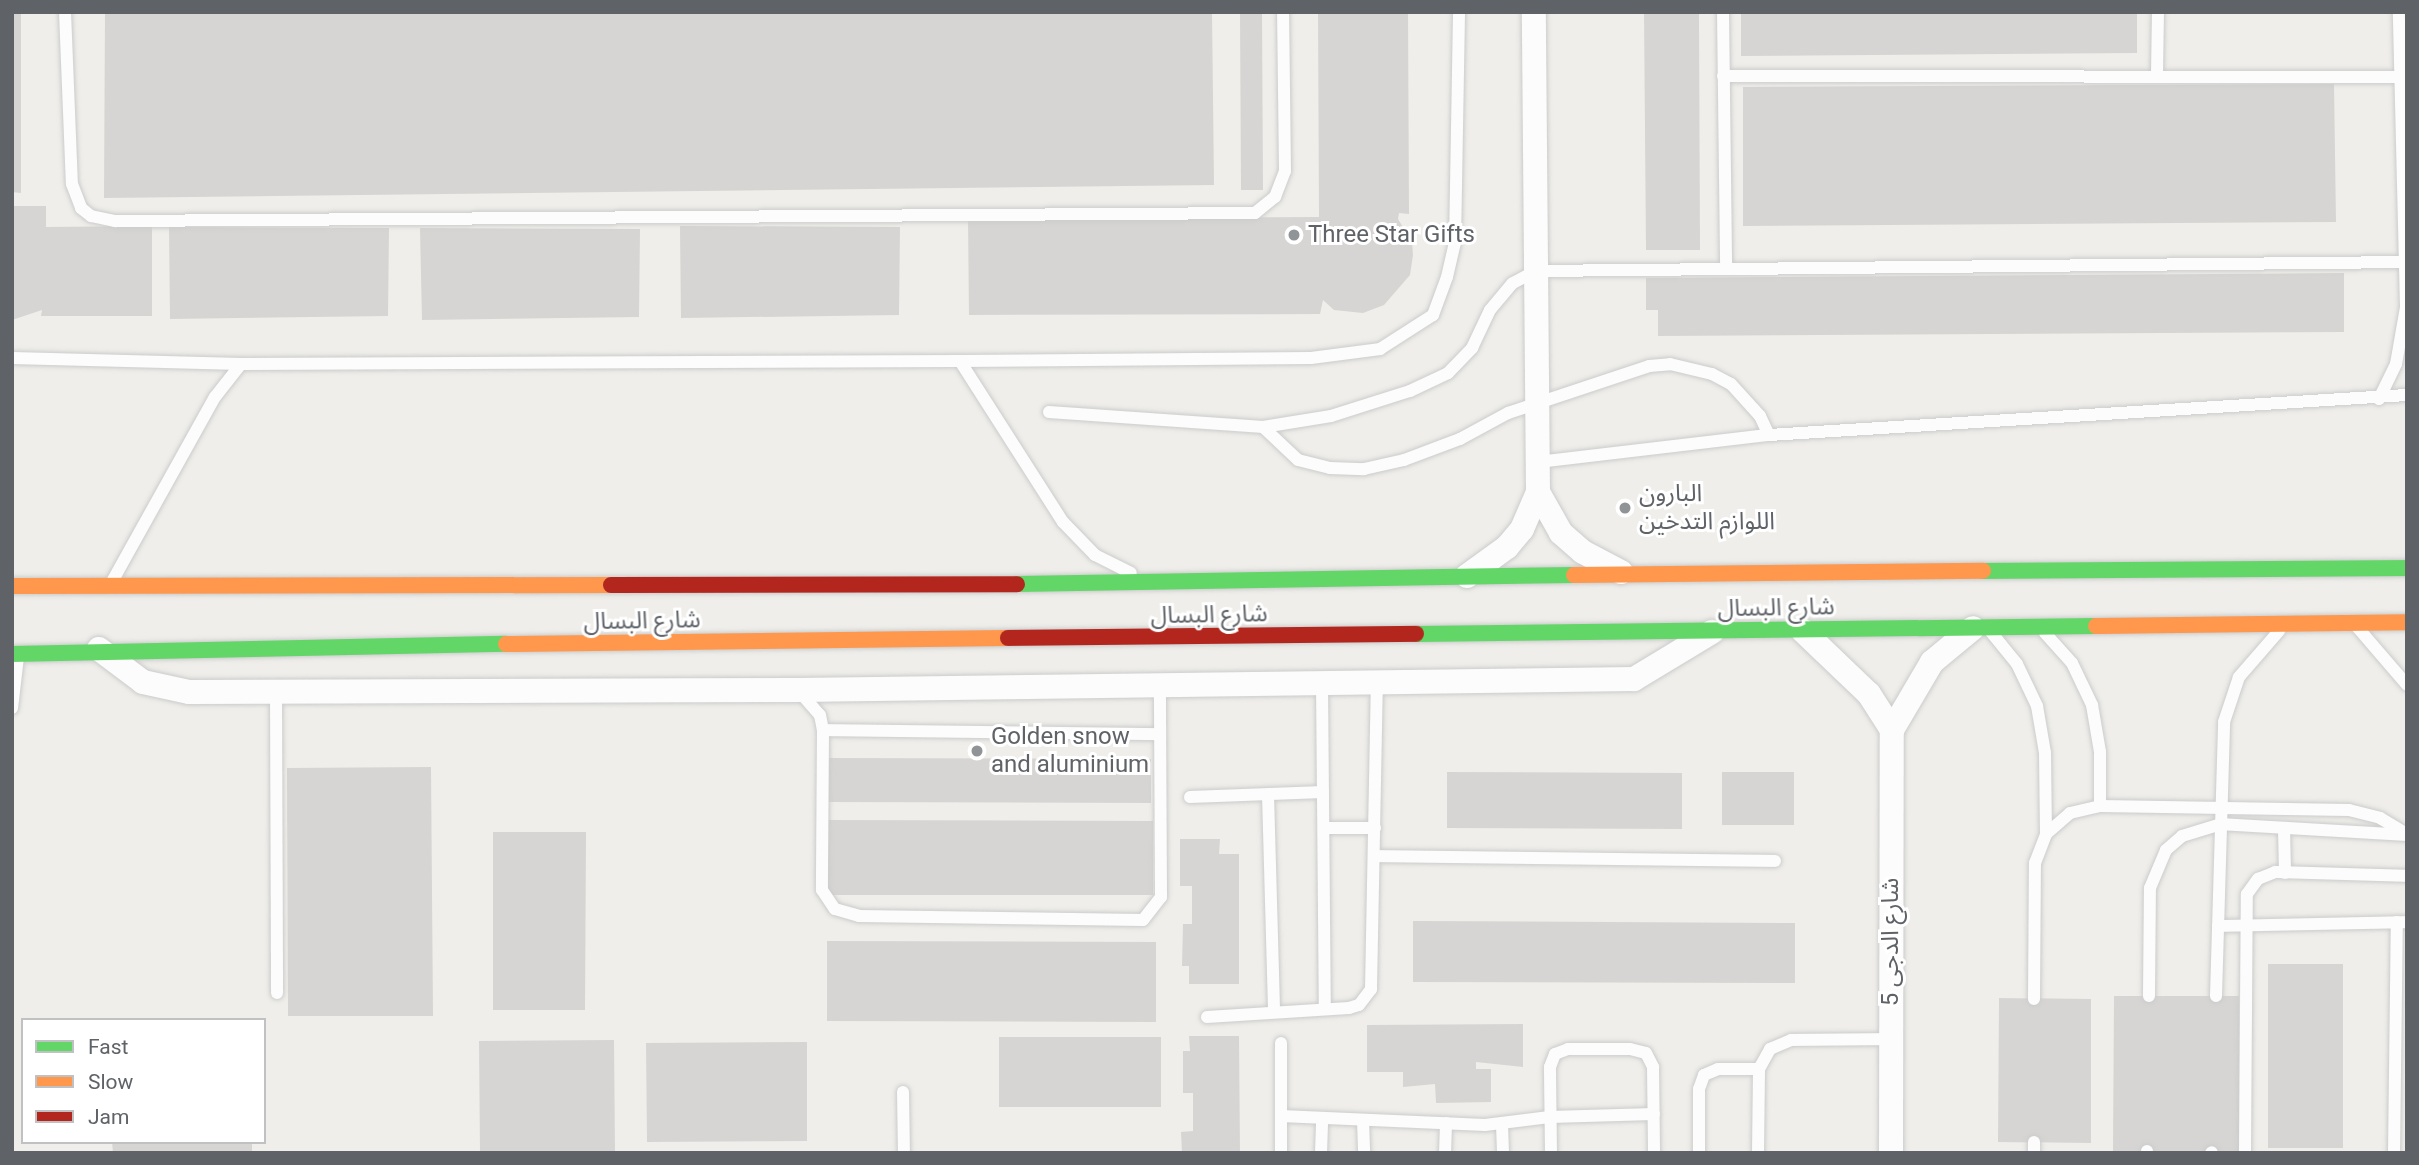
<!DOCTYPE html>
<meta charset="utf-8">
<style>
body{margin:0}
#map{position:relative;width:2419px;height:1165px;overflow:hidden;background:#efeeea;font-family:Roboto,"Noto Sans Arabic",sans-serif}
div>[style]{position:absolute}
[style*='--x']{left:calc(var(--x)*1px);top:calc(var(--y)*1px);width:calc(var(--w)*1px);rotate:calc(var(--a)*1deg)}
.building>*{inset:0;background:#d6d5d3}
.roads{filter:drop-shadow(0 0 2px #cbcccc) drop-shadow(0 0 2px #cbcccc)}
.lane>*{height:12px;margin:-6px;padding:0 6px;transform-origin:6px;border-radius:6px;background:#fdfcfc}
.street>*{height:24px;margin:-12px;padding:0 12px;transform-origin:12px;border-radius:12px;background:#fdfcfc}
.fast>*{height:16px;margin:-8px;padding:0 8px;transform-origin:8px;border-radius:8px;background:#63d668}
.slow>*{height:16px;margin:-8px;padding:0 8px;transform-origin:8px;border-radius:8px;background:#ff974d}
.jam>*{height:16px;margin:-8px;padding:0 8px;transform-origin:8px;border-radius:8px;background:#b3261e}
.dots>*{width:19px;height:19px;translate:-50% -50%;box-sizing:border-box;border:4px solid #fff;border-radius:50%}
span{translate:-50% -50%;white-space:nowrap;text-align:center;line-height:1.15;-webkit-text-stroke:6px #fff;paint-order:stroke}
.poi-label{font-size:24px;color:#5f6368}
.left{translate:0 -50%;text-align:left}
.street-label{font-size:24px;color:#5f6368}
.frame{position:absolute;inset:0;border:14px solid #5f6368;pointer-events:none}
.legend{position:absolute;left:21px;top:1018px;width:245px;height:126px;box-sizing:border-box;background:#fff;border:2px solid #bfc1c3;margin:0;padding:9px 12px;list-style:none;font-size:21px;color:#5f6368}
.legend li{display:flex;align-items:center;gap:14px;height:35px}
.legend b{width:35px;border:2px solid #bfc1c3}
</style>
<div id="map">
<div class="building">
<div style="clip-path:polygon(12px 12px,21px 12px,21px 193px,12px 192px)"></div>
<div style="clip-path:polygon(105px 12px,1212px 12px,1214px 185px,104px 198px)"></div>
<div style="clip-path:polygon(1240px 12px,1262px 12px,1263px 190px,1241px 190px)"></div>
<div style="clip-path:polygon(1318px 12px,1408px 12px,1409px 214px,1399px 213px,1398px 219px,1412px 242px,1413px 255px,1410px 275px,1384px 305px,1363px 313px,1334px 310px,1323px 300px,1320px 314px,969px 315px,968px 219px,1319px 217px)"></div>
<div style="clip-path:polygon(1644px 12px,1699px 12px,1700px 250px,1646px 250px)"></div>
<div style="clip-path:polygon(1741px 12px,2137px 12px,2137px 53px,1741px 56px)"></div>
<div style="clip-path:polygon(2334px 84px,2336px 222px,1743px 226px,1743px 87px)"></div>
<div style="clip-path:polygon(12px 206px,46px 206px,46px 227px,152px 226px,152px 316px,41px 316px,42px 310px,12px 320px)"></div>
<div style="clip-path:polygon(680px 226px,900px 227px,899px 315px,681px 318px)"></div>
<div style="clip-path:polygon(169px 227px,389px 228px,388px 316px,170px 319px)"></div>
<div style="clip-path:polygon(420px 228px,640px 229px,639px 317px,422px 320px)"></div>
<div style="clip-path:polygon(2344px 273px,2344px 332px,1658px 336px,1658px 310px,1646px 310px,1646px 278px)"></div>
<div style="clip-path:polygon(828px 758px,1151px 759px,1151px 803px,828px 802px)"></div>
<div style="clip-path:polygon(431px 767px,433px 1016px,288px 1016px,287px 768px)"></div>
<div style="clip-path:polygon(1447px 772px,1682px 773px,1682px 829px,1447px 828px)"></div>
<div style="clip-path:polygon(1722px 772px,1794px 772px,1794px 825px,1722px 825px)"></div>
<div style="clip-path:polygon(828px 820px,1153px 821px,1153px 895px,827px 895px)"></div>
<div style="clip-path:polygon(493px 832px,586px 832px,585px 1010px,493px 1010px)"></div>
<div style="clip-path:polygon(1180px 839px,1220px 839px,1219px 854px,1239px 854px,1239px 984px,1189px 984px,1189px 966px,1182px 966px,1183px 924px,1192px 924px,1192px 886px,1180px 886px)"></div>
<div style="clip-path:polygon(1413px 921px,1795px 923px,1795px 983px,1413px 982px)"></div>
<div style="clip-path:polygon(827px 941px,1156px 942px,1156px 1022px,827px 1021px)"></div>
<div style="clip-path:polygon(2268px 964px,2343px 964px,2343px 1148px,2268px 1148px)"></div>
<div style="clip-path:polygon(2114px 996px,2239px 996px,2239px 1152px,2113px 1151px)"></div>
<div style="clip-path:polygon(1999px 998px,2091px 999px,2091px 1143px,1998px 1142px)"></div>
<div style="clip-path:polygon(1523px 1024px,1523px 1067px,1476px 1062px,1476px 1069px,1491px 1069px,1491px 1102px,1436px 1103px,1435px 1084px,1403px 1087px,1403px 1072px,1367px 1072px,1367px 1025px)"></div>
<div style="clip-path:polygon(1189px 1036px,1239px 1036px,1240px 1153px,1182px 1153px,1181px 1132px,1193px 1131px,1193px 1093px,1183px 1093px,1183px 1051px,1190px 1051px)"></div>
<div style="clip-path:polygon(999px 1037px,1161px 1037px,1161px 1107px,999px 1107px)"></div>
<div style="clip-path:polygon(614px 1040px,615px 1153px,480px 1153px,479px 1041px)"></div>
<div style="clip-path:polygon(807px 1042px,807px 1141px,647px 1142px,646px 1043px)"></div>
<div style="clip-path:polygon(112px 1142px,252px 1142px,252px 1153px,113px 1153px)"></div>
</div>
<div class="roads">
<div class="lane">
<div style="--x:65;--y:12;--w:172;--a:87.7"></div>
<div style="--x:72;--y:184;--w:26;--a:69"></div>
<div style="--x:81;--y:208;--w:13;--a:39"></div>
<div style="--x:91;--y:216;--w:25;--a:12"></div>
<div style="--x:115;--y:221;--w:1140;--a:-0.4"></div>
<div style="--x:1255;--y:213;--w:26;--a:-39"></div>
<div style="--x:1275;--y:197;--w:28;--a:-69"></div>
<div style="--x:1285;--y:171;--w:159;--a:-90.7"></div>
<div style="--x:1723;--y:12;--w:257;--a:89.3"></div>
<div style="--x:2157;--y:74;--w:62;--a:-89.1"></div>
<div style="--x:1723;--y:76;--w:677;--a:0.08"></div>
<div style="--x:12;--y:358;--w:229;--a:1.5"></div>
<div style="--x:241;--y:364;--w:719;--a:-0.24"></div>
<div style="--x:960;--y:361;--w:351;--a:-0.5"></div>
<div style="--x:1311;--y:358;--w:70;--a:-7.4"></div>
<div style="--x:1380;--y:349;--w:63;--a:-32.7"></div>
<div style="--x:1433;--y:315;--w:40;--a:-69.8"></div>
<div style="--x:1447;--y:277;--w:35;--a:-77"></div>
<div style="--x:1455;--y:243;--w:231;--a:-89"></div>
<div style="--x:960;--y:361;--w:191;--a:57.4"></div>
<div style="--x:1063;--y:522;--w:46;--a:45.9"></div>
<div style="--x:1095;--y:555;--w:40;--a:26.6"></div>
<div style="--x:2379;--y:399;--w:39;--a:-64"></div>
<div style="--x:2396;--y:364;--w:58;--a:-80"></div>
<div style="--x:2406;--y:307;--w:295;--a:-91.4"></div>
<div style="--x:1049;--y:412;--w:215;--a:4"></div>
<div style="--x:1263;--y:427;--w:69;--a:-9.2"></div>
<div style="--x:1331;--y:416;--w:83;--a:-17.6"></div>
<div style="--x:1410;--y:391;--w:42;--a:-25.3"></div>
<div style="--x:1448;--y:373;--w:35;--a:-46"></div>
<div style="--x:1472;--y:348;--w:42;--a:-64.7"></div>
<div style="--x:1490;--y:310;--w:35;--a:-50"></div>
<div style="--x:1513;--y:283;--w:26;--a:-28"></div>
<div style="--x:1536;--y:271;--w:869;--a:-0.59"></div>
<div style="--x:1263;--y:427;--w:48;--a:43.3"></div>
<div style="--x:1298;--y:460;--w:33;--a:14"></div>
<div style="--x:1330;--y:468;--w:34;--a:2"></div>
<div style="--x:1364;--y:469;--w:41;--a:-12.7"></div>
<div style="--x:1404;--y:460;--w:60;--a:-20.6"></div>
<div style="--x:1460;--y:439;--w:55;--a:-28.4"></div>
<div style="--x:1508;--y:413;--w:149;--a:-18.4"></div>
<div style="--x:1649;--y:366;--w:21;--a:-5"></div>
<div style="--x:1670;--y:364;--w:43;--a:13.4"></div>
<div style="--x:1712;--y:374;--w:21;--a:28"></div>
<div style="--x:1731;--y:384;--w:43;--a:47.8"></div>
<div style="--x:1760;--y:416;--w:21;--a:65"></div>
<div style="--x:1538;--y:462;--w:233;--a:-6.7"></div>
<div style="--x:1769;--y:435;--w:639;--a:-3.59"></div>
<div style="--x:113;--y:580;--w:210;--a:-60.9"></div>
<div style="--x:215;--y:397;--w:42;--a:-51.8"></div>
<div style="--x:2358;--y:628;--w:75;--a:49.3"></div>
<div style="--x:1991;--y:632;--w:41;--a:50.9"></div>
<div style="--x:2017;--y:664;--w:47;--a:64.5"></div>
<div style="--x:2037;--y:706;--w:48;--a:80.3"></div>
<div style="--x:2045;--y:753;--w:81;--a:89.3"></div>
<div style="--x:2045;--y:633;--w:40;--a:48"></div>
<div style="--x:2072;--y:663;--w:47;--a:64.5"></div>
<div style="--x:2092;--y:705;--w:48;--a:80.3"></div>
<div style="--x:2100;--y:752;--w:54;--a:90"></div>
<div style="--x:1322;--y:683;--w:326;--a:89.5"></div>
<div style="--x:798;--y:690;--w:33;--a:49"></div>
<div style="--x:820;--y:715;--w:15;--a:79"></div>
<div style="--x:823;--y:730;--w:160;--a:90.4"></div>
<div style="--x:822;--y:890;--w:23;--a:56"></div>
<div style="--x:835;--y:909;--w:25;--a:16"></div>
<div style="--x:859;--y:916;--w:284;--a:0.8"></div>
<div style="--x:1143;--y:920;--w:29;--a:-52"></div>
<div style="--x:1161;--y:897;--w:212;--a:-90.3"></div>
<div style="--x:276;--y:691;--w:302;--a:89.8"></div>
<div style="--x:12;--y:708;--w:51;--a:-83.3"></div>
<div style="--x:823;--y:730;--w:337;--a:0.7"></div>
<div style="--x:1268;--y:794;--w:218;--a:88.4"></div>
<div style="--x:1190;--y:797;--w:133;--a:-2.2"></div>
<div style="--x:1324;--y:828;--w:51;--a:0"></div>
<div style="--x:2284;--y:828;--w:45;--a:88.7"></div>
<div style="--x:1374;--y:856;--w:401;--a:0.7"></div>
<div style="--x:2218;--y:926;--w:189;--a:-1.2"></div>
<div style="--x:2149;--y:996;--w:108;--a:-89.5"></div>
<div style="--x:2150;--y:888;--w:41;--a:-67.2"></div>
<div style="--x:2166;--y:850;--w:21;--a:-41"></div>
<div style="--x:2182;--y:836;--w:41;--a:-17.1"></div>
<div style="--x:2221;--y:824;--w:185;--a:3.4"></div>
<div style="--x:2216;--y:996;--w:274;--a:-88.3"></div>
<div style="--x:2224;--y:722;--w:47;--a:-71.6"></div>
<div style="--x:2239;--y:677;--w:61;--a:-49"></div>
<div style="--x:2034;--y:999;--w:136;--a:-89.6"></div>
<div style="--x:2035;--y:863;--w:31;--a:-69"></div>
<div style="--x:2046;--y:834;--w:32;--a:-41"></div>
<div style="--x:2070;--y:813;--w:31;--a:-13"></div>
<div style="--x:2100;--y:806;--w:249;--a:0.9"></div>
<div style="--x:2349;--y:810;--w:32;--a:14"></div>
<div style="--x:2380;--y:818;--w:31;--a:31"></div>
<div style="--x:1207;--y:1017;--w:142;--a:-3.6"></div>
<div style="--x:1349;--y:1008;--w:10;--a:-17"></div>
<div style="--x:1359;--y:1005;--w:20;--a:-53"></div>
<div style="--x:1371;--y:989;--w:306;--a:-88.9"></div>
<div style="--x:903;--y:1092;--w:61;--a:89.1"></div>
<div style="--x:1281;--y:1116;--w:204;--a:2.5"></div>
<div style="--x:1485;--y:1125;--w:65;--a:-7"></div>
<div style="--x:1550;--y:1117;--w:104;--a:-1.7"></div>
<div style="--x:1363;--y:1120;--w:33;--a:88"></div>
<div style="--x:1502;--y:1124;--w:29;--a:88"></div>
<div style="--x:1281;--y:1153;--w:110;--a:-90"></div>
<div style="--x:1321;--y:1153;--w:35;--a:-88"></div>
<div style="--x:1445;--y:1153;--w:30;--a:-88"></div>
<div style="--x:1551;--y:1153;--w:86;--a:-90.7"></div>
<div style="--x:1550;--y:1067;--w:14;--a:-69"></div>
<div style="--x:1555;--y:1054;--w:14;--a:-21"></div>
<div style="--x:1568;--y:1049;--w:62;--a:0"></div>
<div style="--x:1630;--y:1049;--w:16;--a:14"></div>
<div style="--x:1646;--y:1053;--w:16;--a:63"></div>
<div style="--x:1653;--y:1067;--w:86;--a:89.3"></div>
<div style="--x:1699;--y:1153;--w:64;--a:-90"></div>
<div style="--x:1699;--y:1089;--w:15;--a:-70"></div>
<div style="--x:1704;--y:1075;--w:15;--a:-23"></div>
<div style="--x:1718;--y:1069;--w:41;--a:0"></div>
<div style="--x:1758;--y:1153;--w:84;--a:-89.3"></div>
<div style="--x:1759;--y:1069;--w:23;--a:-61"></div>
<div style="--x:1770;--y:1049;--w:23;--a:-23"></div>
<div style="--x:1791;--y:1040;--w:100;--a:-0.6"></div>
<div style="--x:2034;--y:1153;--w:11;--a:-90"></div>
<div style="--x:2147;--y:1153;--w:2;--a:-90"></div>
<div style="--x:2211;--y:1153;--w:1;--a:-45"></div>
<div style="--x:2245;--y:1153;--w:259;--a:-89.6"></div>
<div style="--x:2247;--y:894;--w:19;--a:-54"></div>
<div style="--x:2258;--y:879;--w:18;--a:-22"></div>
<div style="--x:2275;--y:872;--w:132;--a:1.7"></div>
<div style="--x:2394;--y:1153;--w:231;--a:-89.3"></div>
</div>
<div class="street">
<div style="--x:1538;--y:492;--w:47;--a:60.7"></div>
<div style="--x:1561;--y:533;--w:29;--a:41"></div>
<div style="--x:1583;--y:552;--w:43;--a:27.8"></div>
<div style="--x:1467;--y:576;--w:49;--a:-35.9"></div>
<div style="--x:1507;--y:547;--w:23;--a:-50"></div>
<div style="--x:1522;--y:529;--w:40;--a:-66.6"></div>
<div style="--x:1538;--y:492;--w:480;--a:-90.5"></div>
<div style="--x:1803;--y:631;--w:91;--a:43.7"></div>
<div style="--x:1869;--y:694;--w:43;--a:57.4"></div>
<div style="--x:99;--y:649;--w:55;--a:36.9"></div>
<div style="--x:143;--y:682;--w:47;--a:12.3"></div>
<div style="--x:189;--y:692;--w:609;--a:-0.19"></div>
<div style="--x:798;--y:690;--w:836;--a:-0.75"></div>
<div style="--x:1634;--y:679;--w:91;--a:-31.1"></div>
<div style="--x:1891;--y:1153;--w:423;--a:-89.9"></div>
<div style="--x:1892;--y:730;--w:79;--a:-59.5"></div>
<div style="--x:1932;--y:662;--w:53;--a:-39.7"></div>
</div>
<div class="fast">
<div style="--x:1983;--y:571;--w:424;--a:-0.4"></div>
<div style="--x:1017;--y:584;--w:557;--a:-0.93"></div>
<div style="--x:1416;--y:634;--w:680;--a:-0.67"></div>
<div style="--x:12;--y:654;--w:494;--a:-1.2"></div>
</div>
<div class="slow">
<div style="--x:1574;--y:575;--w:409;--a:-0.6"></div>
<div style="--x:12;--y:586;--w:599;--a:-0.1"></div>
<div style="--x:2096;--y:626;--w:311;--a:-0.7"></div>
<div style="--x:506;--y:644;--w:502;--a:-0.68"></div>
</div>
<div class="jam">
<div style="--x:611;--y:585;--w:406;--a:-0.1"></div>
<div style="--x:1008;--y:638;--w:408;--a:-0.6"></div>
</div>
</div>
<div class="dots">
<div style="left:1294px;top:235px;background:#919496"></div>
<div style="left:1625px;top:508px;background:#919496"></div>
<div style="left:977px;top:751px;background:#919496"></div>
</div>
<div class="poi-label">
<span class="left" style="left:1308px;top:235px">Three Star Gifts</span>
<span class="left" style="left:1639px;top:508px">البارون<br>اللوازم التدخين</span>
<span class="left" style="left:991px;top:751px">Golden snow<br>and aluminium</span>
</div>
<div class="street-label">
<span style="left:1776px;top:608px;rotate:-1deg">شارع البسال</span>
<span style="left:1209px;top:615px;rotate:-1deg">شارع البسال</span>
<span style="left:642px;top:621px;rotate:-1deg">شارع البسال</span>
<span style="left:1891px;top:942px;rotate:-90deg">شارع الدجى 5</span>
</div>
<div class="frame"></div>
<ul class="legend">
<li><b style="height:9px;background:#63d668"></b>Fast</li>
<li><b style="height:9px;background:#ff974d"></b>Slow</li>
<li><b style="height:9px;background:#b3261e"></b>Jam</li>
</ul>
</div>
